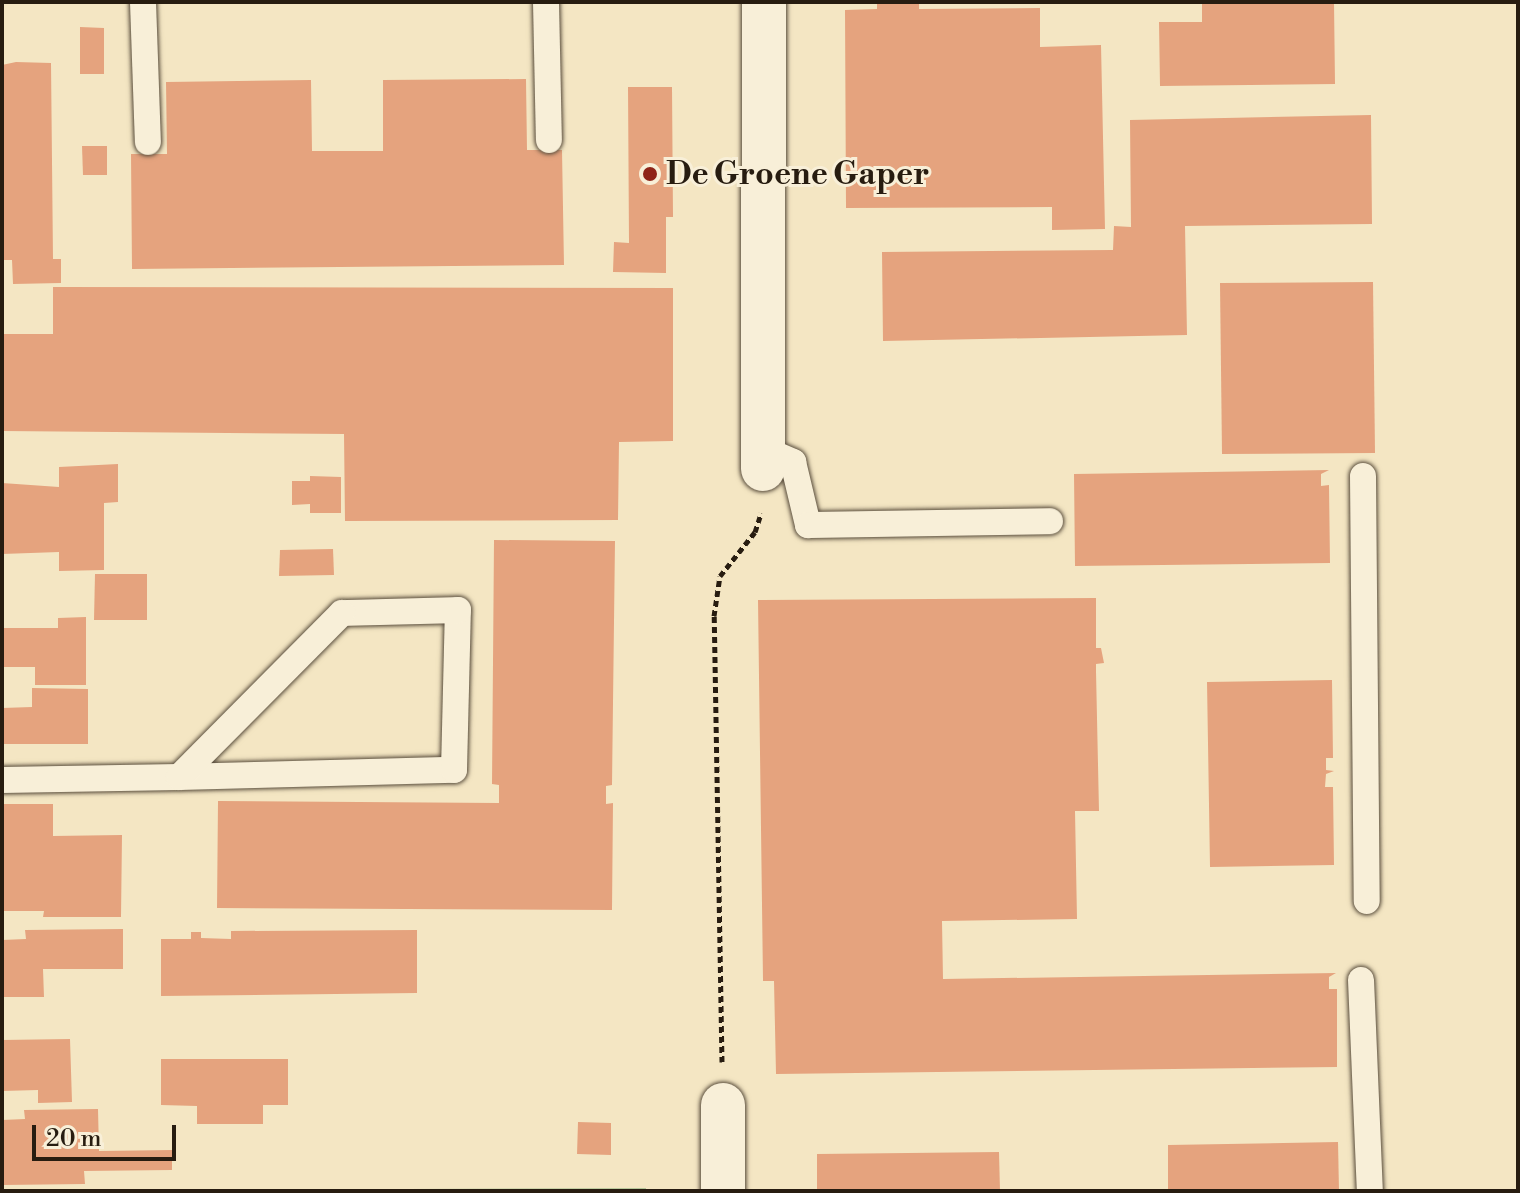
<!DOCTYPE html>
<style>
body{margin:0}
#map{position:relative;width:1520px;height:1193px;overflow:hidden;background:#f4e6c3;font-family:"Libre Bodoni",serif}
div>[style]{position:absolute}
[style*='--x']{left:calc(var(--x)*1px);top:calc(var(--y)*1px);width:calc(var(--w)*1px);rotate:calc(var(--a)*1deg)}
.green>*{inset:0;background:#b5c698}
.building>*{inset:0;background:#e5a37e}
.path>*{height:5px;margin-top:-2.5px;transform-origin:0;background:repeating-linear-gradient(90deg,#271c10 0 6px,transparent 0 10px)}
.roads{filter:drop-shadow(0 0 2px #5a4e3d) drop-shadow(0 0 2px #5a4e3d)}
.lane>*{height:26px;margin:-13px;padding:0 13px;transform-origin:13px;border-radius:13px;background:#f8efd8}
.street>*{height:44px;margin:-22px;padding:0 22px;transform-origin:22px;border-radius:22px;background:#f8efd8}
.dots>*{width:22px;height:22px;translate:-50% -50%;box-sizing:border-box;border:4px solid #f8efd8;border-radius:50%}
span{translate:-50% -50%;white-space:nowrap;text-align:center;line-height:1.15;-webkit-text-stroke:6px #f8efd8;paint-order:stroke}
.poi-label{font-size:32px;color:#271c10;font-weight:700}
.left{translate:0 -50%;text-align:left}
.frame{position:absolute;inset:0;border:4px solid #271c10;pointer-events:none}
.scale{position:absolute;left:32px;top:1125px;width:144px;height:36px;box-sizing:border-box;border:4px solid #271c10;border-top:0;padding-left:10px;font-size:24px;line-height:28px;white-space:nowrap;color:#271c10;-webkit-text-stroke:6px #f8efd8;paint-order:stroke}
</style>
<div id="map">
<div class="green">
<div style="clip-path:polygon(646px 1188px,646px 1191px,408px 1191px,408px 1189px)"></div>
</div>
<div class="building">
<div style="clip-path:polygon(877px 2px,919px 2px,919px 9px,1040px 8px,1040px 47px,1101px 45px,1105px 229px,1052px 230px,1052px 207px,846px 208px,845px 10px,877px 9px)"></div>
<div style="clip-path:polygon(1202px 2px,1334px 2px,1335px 84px,1160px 86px,1159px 22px,1202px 22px)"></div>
<div style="clip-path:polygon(80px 27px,104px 28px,104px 74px,80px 74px)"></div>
<div style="clip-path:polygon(16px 62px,51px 63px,53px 259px,61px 259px,61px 283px,13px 284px,12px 260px,2px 260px,2px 65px)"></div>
<div style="clip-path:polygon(526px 79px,527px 150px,562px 150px,564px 265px,132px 269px,131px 154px,167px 154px,166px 82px,311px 80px,312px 151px,383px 151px,383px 80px)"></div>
<div style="clip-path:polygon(628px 87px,672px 87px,673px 217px,666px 217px,666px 273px,613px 272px,614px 242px,629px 243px)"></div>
<div style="clip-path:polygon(1371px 115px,1372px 224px,1185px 226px,1187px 335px,883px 341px,882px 252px,1113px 250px,1114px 226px,1131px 227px,1130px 120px)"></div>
<div style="clip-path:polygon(82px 146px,107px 146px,107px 175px,83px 175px)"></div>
<div style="clip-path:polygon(1373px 282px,1375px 453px,1222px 454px,1220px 283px)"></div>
<div style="clip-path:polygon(53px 287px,673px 288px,673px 441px,619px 442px,618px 520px,345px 521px,344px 434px,2px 431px,2px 334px,53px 334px)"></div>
<div style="clip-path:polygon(118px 464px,118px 502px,104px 503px,104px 570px,59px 571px,59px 552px,2px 554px,2px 483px,59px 487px,59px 467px)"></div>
<div style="clip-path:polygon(1329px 470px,1321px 474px,1321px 486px,1329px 485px,1330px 563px,1075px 566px,1074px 474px)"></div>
<div style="clip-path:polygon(310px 476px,341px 477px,341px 513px,310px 513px,310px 504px,292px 505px,292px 481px,310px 481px)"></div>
<div style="clip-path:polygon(494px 540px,615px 541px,612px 785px,606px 786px,606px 804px,613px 803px,612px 910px,217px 908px,218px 801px,499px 803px,499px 785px,492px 784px)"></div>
<div style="clip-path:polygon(333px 549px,334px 575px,279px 576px,280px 550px)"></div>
<div style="clip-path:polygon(95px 574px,147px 574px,147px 620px,94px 620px)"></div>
<div style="clip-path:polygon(1096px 598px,1096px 648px,1101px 648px,1104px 663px,1096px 664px,1096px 671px,1099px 811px,1075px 811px,1077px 919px,942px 921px,943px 979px,1336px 973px,1329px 977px,1329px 989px,1337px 989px,1337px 1067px,776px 1074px,774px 981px,763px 981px,758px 600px)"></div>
<div style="clip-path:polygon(86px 617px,86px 685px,35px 685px,35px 667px,2px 667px,2px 628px,58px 628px,58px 618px)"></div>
<div style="clip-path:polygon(1332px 680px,1333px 758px,1326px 758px,1326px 770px,1334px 771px,1326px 774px,1325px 787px,1333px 787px,1334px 865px,1210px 867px,1207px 682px)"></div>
<div style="clip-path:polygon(32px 688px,88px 689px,88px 744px,2px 744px,2px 708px,32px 707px)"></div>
<div style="clip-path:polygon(2px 804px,53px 804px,53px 836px,122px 835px,121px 917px,43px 917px,44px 911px,2px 911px)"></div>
<div style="clip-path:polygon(123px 929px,123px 969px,43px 969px,44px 997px,2px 997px,2px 940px,26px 939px,25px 930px)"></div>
<div style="clip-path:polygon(417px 930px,417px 993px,161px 996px,161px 939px,191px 939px,191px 932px,201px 932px,201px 938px,231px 939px,231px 931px)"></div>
<div style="clip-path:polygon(70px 1039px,72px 1102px,38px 1103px,38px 1090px,2px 1091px,2px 1040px)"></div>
<div style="clip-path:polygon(161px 1059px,288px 1059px,288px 1105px,263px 1105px,263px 1124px,197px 1124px,197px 1106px,161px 1105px)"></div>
<div style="clip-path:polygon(98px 1109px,99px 1151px,172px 1150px,172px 1170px,84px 1171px,85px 1184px,2px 1185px,2px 1120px,25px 1119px,24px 1110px)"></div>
<div style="clip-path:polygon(578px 1122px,611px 1123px,611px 1155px,577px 1154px)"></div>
<div style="clip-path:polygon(1338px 1142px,1339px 1191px,1168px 1191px,1168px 1145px)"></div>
<div style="clip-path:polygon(999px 1152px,1000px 1191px,817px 1191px,817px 1154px)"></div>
</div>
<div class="path">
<div style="--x:722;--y:1062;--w:446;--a:-91"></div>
<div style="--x:714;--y:616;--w:40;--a:-81.5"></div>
<div style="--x:720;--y:576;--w:56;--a:-51.5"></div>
<div style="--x:755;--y:532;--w:20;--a:-72"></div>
</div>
<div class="roads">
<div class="lane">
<div style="--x:143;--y:2;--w:140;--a:88"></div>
<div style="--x:546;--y:2;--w:138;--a:88.8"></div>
<div style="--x:763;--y:449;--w:33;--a:23"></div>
<div style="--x:793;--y:462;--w:65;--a:76.6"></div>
<div style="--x:808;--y:525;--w:242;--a:-0.9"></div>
<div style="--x:1363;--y:476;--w:425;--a:89.5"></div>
<div style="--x:2;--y:780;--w:177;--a:-1"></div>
<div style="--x:179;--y:777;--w:275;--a:-1.5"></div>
<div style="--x:454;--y:770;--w:160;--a:-88.6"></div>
<div style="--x:458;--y:610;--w:116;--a:178.5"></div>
<div style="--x:342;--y:613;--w:231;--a:134.8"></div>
<div style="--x:1361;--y:980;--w:211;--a:87.6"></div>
</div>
<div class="street">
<div style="--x:763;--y:469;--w:467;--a:-89.9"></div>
<div style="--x:723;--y:1105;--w:86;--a:90"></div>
</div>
</div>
<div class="dots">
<div style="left:650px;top:174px;background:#8f2418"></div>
</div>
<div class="poi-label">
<span class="left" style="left:666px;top:174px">De Groene Gaper</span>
</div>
<div class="frame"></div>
<div class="scale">20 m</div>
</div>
